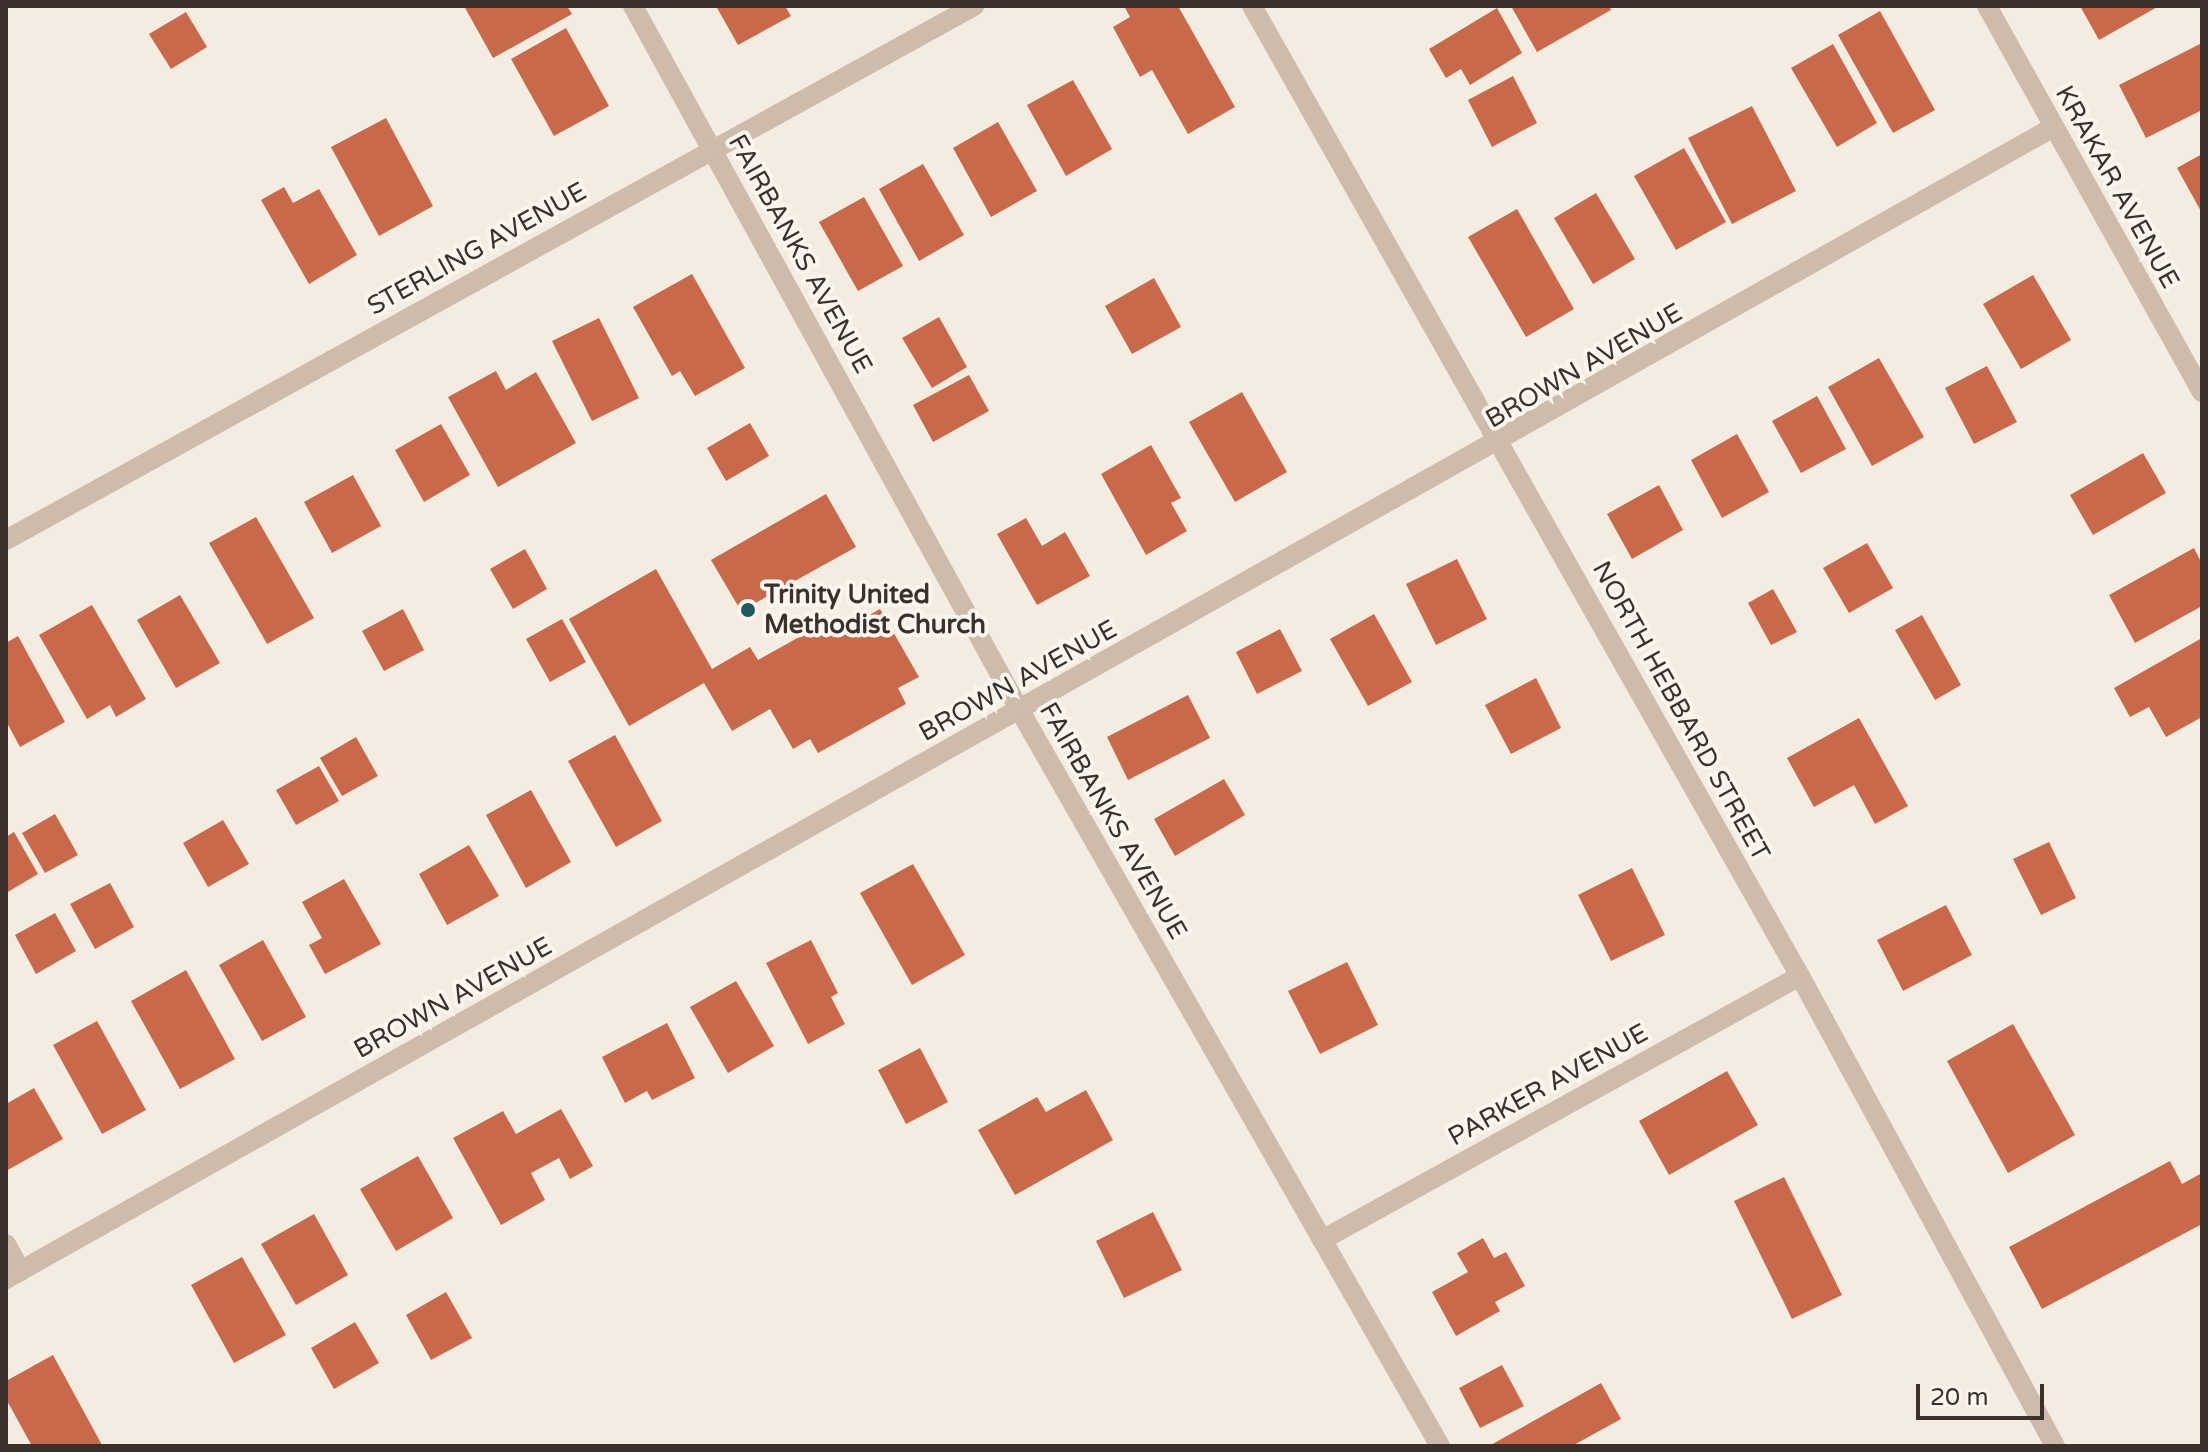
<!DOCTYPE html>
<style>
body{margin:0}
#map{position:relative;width:2208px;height:1452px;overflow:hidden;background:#f4ebe1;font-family:"Varela Round",sans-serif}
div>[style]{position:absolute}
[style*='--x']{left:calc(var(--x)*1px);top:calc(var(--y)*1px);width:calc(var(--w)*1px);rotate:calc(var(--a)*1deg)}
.building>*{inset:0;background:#c8694b}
.service>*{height:20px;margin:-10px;padding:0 10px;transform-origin:10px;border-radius:10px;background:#cdbbac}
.minor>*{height:20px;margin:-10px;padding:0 10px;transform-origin:10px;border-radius:10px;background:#cdbbac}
.dots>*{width:22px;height:22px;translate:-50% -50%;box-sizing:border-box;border:4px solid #fbf5ee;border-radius:50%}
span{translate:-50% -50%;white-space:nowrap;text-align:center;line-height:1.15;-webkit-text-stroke:8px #fbf5ee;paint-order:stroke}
.street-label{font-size:26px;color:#3b302b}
.poi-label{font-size:26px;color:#3b302b;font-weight:700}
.left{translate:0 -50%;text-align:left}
.frame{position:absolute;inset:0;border:8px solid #3b302b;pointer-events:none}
.scale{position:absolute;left:1916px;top:1384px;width:128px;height:36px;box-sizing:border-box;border:4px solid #3b302b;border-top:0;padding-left:10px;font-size:24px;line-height:28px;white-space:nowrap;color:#3b302b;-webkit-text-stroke:6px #fbf5ee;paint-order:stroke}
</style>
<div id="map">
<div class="building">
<div style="clip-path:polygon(464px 6px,567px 6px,572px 14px,493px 58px)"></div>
<div style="clip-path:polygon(716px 6px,785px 6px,791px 16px,738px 45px)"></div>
<div style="clip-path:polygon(1124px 6px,1178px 6px,1235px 107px,1188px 134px,1152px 70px,1140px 77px,1113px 27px,1130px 17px)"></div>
<div style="clip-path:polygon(1511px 6px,1609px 6px,1611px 10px,1537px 52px)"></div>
<div style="clip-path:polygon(2080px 6px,2159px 6px,2099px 40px)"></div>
<div style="clip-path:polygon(1497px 8px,1522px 53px,1470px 85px,1461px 69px,1446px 78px,1429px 49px)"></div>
<div style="clip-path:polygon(1880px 11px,1935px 110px,1893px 133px,1838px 35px)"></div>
<div style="clip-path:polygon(186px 12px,207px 47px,171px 69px,149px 34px)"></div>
<div style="clip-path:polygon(566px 28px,609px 106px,554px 136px,511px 59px)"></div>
<div style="clip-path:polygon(2202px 43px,2202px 110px,2146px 138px,2119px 85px)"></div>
<div style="clip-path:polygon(1833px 44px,1877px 123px,1837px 147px,1791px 68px)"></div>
<div style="clip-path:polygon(1513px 76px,1537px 123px,1492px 147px,1468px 100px)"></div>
<div style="clip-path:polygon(1073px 80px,1112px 149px,1066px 176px,1027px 105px)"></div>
<div style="clip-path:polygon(1752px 106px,1796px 191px,1732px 224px,1688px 138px)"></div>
<div style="clip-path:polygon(386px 118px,433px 206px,379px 236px,331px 147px)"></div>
<div style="clip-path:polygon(998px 122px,1037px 191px,991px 217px,953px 148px)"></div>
<div style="clip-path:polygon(1684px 148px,1726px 222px,1676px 250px,1634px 176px)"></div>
<div style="clip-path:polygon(2202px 154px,2202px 213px,2177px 168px)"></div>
<div style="clip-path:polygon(923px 164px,964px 235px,919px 261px,879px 189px)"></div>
<div style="clip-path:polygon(284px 187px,293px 203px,319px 189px,357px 255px,309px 284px,261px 200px)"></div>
<div style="clip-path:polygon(1596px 193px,1635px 259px,1593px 284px,1554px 218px)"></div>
<div style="clip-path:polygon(864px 197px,903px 266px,858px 291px,819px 222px)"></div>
<div style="clip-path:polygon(1517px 209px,1574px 309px,1526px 337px,1468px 237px)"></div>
<div style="clip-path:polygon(692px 274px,745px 368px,695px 396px,680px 371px,672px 376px,633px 307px)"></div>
<div style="clip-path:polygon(2033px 275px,2071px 340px,2021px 369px,1983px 304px)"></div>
<div style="clip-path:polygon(1154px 278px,1181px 327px,1132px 354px,1105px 306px)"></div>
<div style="clip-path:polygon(939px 317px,967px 367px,932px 388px,902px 338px)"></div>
<div style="clip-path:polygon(599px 318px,639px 398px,592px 421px,552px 341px)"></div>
<div style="clip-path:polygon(1879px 358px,1924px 437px,1872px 466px,1828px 387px)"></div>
<div style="clip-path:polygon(1987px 366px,2017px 422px,1974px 444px,1945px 388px)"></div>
<div style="clip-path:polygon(496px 371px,506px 390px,536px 372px,576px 443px,498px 487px,448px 397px)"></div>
<div style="clip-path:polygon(969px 375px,989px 411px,933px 442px,913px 405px)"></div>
<div style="clip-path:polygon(1242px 392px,1287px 472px,1235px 502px,1189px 422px)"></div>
<div style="clip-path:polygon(1817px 396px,1846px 449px,1801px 473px,1772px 421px)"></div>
<div style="clip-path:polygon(750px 423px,769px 456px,726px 481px,707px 448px)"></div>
<div style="clip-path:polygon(441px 424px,470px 475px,424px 502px,395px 450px)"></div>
<div style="clip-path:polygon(1737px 434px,1769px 492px,1722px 518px,1691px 460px)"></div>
<div style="clip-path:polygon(1151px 445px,1181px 498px,1171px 503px,1187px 531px,1146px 555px,1101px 474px)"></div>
<div style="clip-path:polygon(2143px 453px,2166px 493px,2093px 535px,2070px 495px)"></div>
<div style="clip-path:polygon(353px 475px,381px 526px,332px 553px,304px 502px)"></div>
<div style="clip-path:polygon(1659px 485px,1683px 530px,1632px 559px,1607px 514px)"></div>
<div style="clip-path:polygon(826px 494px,856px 547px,741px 611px,711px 560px)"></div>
<div style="clip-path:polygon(256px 517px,314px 618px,267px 644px,209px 543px)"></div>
<div style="clip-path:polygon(1026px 518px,1042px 546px,1065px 532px,1090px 576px,1037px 605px,997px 534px)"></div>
<div style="clip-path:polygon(1867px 543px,1893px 588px,1849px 613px,1823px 568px)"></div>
<div style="clip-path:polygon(2194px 548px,2202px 564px,2202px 606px,2135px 643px,2109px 595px)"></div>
<div style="clip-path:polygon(525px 549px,547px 589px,513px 609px,490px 569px)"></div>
<div style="clip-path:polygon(1457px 559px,1487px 619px,1436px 645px,1406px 584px)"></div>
<div style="clip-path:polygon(656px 569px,712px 669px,750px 647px,758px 660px,835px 617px,843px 630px,880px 609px,919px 677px,898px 688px,906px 704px,818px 753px,810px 739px,793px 749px,770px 709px,732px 731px,704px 683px,629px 726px,569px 619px)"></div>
<div style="clip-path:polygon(1773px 589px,1797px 632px,1771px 645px,1748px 603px)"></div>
<div style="clip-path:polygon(180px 595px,220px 663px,176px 688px,137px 620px)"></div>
<div style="clip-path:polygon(92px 605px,146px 699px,116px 717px,110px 705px,87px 719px,39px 635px)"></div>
<div style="clip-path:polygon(403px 609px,424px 650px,384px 671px,362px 631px)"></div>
<div style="clip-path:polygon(1374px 614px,1412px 682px,1368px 706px,1330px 639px)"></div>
<div style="clip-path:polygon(1922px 615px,1961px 685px,1935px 700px,1895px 630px)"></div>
<div style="clip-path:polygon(562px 619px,586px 662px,550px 682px,526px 639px)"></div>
<div style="clip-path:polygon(1280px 629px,1302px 671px,1257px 694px,1236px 652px)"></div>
<div style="clip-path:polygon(18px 636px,65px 722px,20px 747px,6px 721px,6px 643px)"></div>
<div style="clip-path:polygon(2202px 638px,2202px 717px,2166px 737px,2149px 707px,2130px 717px,2114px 688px)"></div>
<div style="clip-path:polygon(1536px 678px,1561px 728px,1511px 754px,1485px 705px)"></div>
<div style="clip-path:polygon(1188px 695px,1210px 738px,1128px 780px,1107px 737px)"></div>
<div style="clip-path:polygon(1859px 718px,1908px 806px,1875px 824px,1854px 785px,1814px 807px,1787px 758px)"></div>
<div style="clip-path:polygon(615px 735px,662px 821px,616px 847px,568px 761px)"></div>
<div style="clip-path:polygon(356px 737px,378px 776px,342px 796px,320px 758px)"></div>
<div style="clip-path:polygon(319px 766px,339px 801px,296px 825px,276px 790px)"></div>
<div style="clip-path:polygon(1224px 779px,1245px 815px,1175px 856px,1154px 819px)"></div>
<div style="clip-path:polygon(531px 790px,571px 862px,526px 888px,486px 815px)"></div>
<div style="clip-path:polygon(55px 814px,78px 855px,45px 873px,22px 833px)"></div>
<div style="clip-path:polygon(223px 820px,249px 864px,208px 887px,183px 843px)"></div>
<div style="clip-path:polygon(14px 832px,38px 874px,6px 893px,6px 837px)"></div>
<div style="clip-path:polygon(2049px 842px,2076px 898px,2041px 915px,2013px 859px)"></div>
<div style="clip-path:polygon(469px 845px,499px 896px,447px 925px,419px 874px)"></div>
<div style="clip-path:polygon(913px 864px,965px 955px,912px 985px,860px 893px)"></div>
<div style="clip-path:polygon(1632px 868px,1665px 935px,1611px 961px,1578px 895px)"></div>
<div style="clip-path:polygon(344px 879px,381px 944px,325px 974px,309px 945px,322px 938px,302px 902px)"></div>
<div style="clip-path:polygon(110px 883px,134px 927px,95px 949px,70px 904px)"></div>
<div style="clip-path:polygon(1946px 905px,1972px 955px,1903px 991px,1877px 940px)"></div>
<div style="clip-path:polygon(55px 913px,76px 951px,36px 974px,15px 935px)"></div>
<div style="clip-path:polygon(263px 940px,306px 1017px,262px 1041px,219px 965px)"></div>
<div style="clip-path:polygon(811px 940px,838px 993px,831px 997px,845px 1024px,808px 1044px,766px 963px)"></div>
<div style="clip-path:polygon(1347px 962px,1378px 1025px,1320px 1054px,1288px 991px)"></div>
<div style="clip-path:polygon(186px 970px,235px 1059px,180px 1089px,131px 1001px)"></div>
<div style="clip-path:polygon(736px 981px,774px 1046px,728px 1073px,690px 1007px)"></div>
<div style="clip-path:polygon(97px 1021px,146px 1110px,102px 1134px,53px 1045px)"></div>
<div style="clip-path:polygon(667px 1023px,695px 1078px,652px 1100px,647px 1091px,625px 1103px,602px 1057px)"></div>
<div style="clip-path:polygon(2013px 1024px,2075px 1135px,2008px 1173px,1947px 1061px)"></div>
<div style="clip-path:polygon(920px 1048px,948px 1102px,906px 1124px,878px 1070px)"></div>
<div style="clip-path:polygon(1727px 1071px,1758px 1125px,1669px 1175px,1639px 1121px)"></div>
<div style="clip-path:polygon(34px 1088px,63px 1139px,6px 1171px,6px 1104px)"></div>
<div style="clip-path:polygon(1086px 1090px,1113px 1140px,1015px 1195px,978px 1130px,1037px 1097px,1046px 1112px)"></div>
<div style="clip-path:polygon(561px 1109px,593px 1166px,570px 1179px,559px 1158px,531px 1173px,545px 1200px,501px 1225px,453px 1138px,503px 1111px,516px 1134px)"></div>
<div style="clip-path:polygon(418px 1156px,453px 1218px,396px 1251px,360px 1189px)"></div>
<div style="clip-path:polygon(2170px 1161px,2182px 1184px,2202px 1173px,2202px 1224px,2042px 1309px,2009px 1247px)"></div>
<div style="clip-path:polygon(1784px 1177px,1842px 1295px,1792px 1319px,1734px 1201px)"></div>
<div style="clip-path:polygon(1153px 1212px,1182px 1270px,1124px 1298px,1096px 1241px)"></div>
<div style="clip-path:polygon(314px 1214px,348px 1275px,296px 1305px,261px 1244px)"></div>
<div style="clip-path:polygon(1483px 1238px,1494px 1258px,1506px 1252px,1525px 1286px,1495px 1302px,1500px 1311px,1456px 1336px,1432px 1292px,1468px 1272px,1457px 1253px)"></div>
<div style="clip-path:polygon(242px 1257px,286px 1335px,234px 1363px,191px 1285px)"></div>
<div style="clip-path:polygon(446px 1292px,472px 1338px,431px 1360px,406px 1315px)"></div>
<div style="clip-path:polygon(355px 1322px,379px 1363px,334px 1389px,311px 1348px)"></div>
<div style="clip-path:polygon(53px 1355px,102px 1445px,100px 1446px,32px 1446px,6px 1399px,6px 1381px)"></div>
<div style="clip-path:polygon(1502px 1365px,1524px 1406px,1480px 1428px,1459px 1388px)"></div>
<div style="clip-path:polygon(1601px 1383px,1621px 1419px,1572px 1446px,1489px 1446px)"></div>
</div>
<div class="service">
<div style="--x:6;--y:1244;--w:31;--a:61"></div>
</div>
<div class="minor">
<div style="--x:633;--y:6;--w:802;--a:61.23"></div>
<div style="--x:1019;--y:709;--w:849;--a:60.26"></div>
<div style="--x:1252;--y:6;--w:1114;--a:60.54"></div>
<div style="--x:1800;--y:976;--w:535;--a:61.52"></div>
<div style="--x:1987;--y:6;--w:442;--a:60.9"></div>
<div style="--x:6;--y:540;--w:1106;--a:-28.88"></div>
<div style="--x:1322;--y:1240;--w:546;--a:-28.91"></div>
<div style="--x:6;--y:1279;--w:2350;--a:-29.36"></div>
</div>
<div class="dots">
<div style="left:748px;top:610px;background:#1f5a5e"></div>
</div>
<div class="street-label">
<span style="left:2117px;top:187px;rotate:61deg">KRAKAR AVENUE</span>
<span style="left:477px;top:249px;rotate:-29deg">STERLING AVENUE</span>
<span style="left:800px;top:254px;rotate:61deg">FAIRBANKS AVENUE</span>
<span style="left:1584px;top:366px;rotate:-30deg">BROWN AVENUE</span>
<span style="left:1018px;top:681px;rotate:-29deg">BROWN AVENUE</span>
<span style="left:1681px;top:711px;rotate:61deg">NORTH HEBBARD STREET</span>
<span style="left:1113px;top:821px;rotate:60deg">FAIRBANKS AVENUE</span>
<span style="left:453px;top:998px;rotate:-29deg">BROWN AVENUE</span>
<span style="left:1548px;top:1085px;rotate:-29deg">PARKER AVENUE</span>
</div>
<div class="poi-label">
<span class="left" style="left:764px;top:610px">Trinity United<br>Methodist Church</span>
</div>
<div class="frame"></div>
<div class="scale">20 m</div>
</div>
